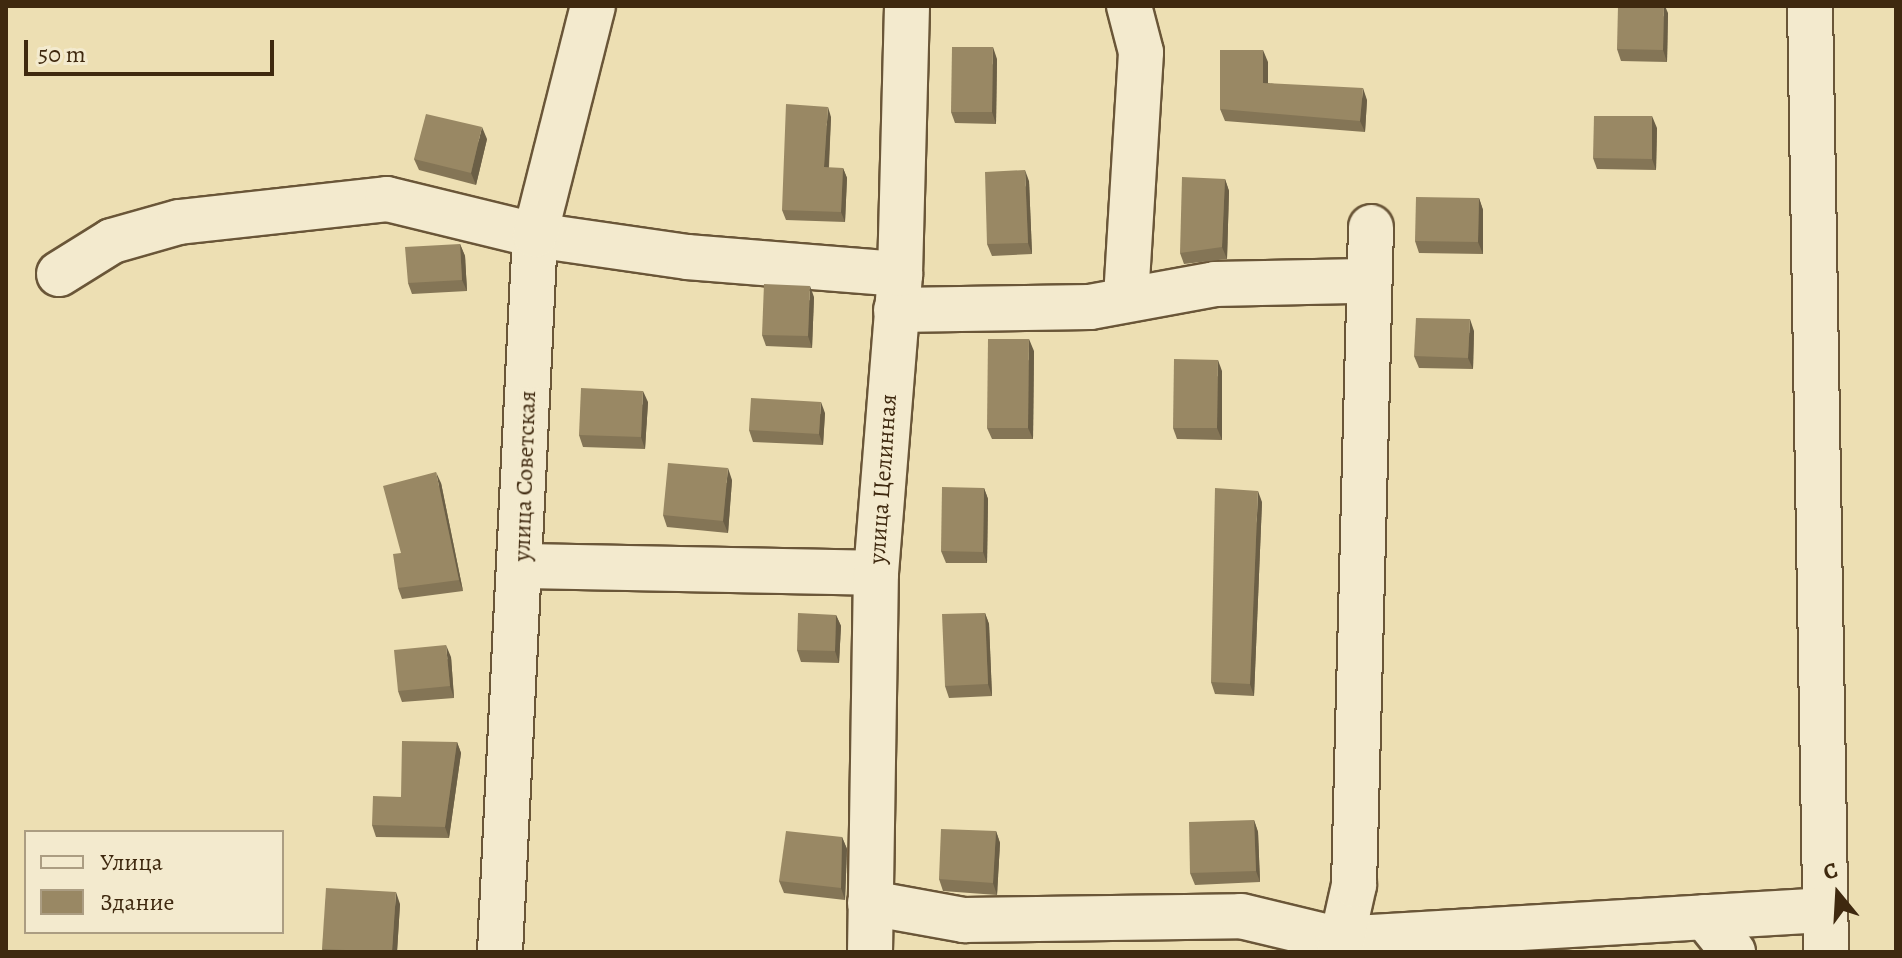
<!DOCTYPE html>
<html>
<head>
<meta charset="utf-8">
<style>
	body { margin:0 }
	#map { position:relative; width:1902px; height:958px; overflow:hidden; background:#eddfb3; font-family:Alegreya,serif }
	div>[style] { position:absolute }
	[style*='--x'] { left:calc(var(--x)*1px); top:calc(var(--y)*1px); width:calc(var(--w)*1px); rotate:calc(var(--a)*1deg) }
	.roads { filter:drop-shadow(2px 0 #6a5638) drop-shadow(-2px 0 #6a5638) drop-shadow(0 2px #6a5638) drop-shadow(0 -2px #6a5638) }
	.minor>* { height:44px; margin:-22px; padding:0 22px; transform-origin:22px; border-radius:22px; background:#f3eace }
	.wall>* { inset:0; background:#847556 }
	.shaded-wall>* { inset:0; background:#6b5f46 }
	.building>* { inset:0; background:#998864 }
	span { translate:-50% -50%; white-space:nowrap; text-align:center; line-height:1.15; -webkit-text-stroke:8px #f3eace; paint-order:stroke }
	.street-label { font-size:24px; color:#3f290f }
	.frame { position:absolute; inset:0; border:8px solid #3f290f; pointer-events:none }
	.legend { position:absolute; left:24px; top:830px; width:260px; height:104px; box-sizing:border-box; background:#f3eace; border:2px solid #ab9d82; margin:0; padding:10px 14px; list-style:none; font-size:24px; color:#3f290f }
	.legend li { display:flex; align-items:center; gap:16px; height:40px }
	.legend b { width:40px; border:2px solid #ab9d82 }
	.north { position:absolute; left:1798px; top:854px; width:80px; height:80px; -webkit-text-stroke:6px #f3eace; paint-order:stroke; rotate:342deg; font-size:22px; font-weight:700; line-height:32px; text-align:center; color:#3f290f }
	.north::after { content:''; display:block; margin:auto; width:28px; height:36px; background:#3f290f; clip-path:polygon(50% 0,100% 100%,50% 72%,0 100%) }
	.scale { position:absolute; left:24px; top:40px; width:250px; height:36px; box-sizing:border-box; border:4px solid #3f290f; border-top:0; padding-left:10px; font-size:24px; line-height:28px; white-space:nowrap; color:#3f290f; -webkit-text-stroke:6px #f3eace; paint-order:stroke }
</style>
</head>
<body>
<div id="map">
	<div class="roads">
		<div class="minor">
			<i style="--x:1810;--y:6;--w:946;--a:89.03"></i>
			<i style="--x:59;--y:274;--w:62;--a:-31.9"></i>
			<i style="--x:112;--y:241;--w:70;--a:-15.8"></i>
			<i style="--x:179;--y:222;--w:209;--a:-6.3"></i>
			<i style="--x:387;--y:199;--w:152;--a:13.7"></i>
			<i style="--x:535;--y:235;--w:154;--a:8.2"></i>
			<i style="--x:687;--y:257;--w:214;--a:4.6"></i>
			<i style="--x:1126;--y:298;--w:246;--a:-86.5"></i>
			<i style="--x:1141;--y:52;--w:48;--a:-104.6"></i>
			<i style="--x:896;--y:310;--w:194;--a:-0.9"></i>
			<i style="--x:1090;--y:307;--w:127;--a:-10.4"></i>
			<i style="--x:1215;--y:284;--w:149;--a:-1.2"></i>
			<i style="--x:521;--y:566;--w:355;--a:1.1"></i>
			<i style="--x:870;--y:903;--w:96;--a:10.3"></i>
			<i style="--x:964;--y:920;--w:277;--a:-0.8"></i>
			<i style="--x:1241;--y:916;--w:99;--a:13.5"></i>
			<i style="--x:1337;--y:939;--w:487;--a:-3.4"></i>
			<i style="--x:1705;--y:917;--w:45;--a:51.3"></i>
			<i style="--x:500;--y:952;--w:718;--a:-87.21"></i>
			<i style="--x:535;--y:235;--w:236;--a:-75.8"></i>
			<i style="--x:870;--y:952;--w:379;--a:-89.1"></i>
			<i style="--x:876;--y:573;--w:300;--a:-85.4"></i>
			<i style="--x:900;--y:274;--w:268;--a:-88.5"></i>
			<i style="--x:1339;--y:952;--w:69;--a:-77.4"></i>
			<i style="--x:1354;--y:885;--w:658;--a:-88.52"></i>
		</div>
	</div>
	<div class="wall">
		<i style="clip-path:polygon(1668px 13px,1667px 62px,1621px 61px,1617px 49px)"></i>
		<i style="clip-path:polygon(997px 59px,996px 124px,955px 123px,951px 112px)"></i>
		<i style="clip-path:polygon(1268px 62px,1268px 83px,1367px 100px,1365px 132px,1225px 121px,1220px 109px)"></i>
		<i style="clip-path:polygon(831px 117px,829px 168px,843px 168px,847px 178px,845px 222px,786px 220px,782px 210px)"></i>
		<i style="clip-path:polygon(1657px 128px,1656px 170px,1597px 169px,1593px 158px)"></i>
		<i style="clip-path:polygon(487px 139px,476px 185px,419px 170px,414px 159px)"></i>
		<i style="clip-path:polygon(1225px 179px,1229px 191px,1227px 259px,1184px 264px,1180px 253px)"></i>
		<i style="clip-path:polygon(1029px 181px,1032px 254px,992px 256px,987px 244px)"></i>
		<i style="clip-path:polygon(1479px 198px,1483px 210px,1483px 254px,1419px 253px,1415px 241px)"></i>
		<i style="clip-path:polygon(460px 244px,465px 256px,467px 291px,412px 294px,408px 283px)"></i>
		<i style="clip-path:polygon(814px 297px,812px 348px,766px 346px,762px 335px)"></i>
		<i style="clip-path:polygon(1474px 331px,1473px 369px,1419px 368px,1414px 356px)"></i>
		<i style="clip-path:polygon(1034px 351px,1033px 439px,992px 439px,987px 428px)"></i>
		<i style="clip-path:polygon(1222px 371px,1222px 440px,1177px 439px,1173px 428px)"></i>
		<i style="clip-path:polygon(648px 402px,645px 449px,583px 447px,579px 435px)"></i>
		<i style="clip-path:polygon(825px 413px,823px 445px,753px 442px,749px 430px)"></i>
		<i style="clip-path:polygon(732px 480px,728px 533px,667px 527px,663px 515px)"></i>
		<i style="clip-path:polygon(441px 483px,463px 591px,402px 599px,398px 588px,401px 553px)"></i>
		<i style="clip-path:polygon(984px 488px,988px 499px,987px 563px,946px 563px,941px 551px)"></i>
		<i style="clip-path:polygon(1262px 502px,1254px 696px,1215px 694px,1211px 682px)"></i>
		<i style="clip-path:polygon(985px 613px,989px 624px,992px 696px,949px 698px,945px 686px)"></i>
		<i style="clip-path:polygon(836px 615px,841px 626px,839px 663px,801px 662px,797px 650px)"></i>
		<i style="clip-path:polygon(451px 657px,454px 698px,402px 702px,398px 691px)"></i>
		<i style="clip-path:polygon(457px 742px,461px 753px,449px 838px,376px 837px,372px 825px)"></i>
		<i style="clip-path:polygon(1254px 820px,1258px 832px,1260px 882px,1195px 885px,1190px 873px)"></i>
		<i style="clip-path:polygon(996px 831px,1000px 843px,997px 895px,943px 891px,939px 879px)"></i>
		<i style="clip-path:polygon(842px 837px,847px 849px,845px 900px,784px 893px,779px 881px)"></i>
		<i style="clip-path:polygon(400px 904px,397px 952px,323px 952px,322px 949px)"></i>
	</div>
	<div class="shaded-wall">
		<i style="clip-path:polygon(1664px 6px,1665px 6px,1668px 13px,1667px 62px,1663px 50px)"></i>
		<i style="clip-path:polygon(993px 47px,997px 59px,996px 124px,992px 112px)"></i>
		<i style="clip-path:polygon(1263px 50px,1268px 62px,1268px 94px,1263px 83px)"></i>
		<i style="clip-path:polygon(1363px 88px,1367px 100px,1365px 132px,1360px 121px)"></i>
		<i style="clip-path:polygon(828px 107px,831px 117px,828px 178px,824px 167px)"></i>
		<i style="clip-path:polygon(1652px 116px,1657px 128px,1656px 170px,1652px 159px)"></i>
		<i style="clip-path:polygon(482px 127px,487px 139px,476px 185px,471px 173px)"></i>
		<i style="clip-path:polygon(843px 168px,847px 178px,845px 222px,841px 212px)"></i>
		<i style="clip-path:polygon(1025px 170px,1029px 181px,1032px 254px,1028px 243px)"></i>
		<i style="clip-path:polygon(1225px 179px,1229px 191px,1227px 259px,1222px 247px)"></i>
		<i style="clip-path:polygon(1479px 198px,1483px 210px,1483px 254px,1478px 242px)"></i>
		<i style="clip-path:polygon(460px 244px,465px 256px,467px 291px,462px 280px)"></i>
		<i style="clip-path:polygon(810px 286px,814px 297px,812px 348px,808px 336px)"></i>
		<i style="clip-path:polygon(1470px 319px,1474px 331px,1473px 369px,1468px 358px)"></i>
		<i style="clip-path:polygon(1029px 339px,1034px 351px,1033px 439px,1028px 428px)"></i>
		<i style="clip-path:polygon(1218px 360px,1222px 371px,1222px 440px,1217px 428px)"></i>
		<i style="clip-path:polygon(643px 391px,648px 402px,645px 449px,641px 437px)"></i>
		<i style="clip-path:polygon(821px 402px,825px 413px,823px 445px,819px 434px)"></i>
		<i style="clip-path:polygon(728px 468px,732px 480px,728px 533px,723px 521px)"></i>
		<i style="clip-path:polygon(436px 472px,441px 483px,463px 591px,459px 580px)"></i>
		<i style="clip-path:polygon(984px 488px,988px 499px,987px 563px,983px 552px)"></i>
		<i style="clip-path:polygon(1258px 491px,1262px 502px,1254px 696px,1250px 684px)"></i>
		<i style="clip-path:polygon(985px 613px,989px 624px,992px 696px,988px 684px)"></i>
		<i style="clip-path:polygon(836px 615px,841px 626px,839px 663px,835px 651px)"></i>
		<i style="clip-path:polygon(446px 645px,451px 657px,454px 698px,450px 686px)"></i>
		<i style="clip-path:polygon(457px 742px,461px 753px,449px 838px,445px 827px)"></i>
		<i style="clip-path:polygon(1254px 820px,1258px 832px,1260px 882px,1256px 871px)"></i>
		<i style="clip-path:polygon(996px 831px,1000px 843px,997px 895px,993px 883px)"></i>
		<i style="clip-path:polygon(842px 837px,847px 849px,845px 900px,841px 888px)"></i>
		<i style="clip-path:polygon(396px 892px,400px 904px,397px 952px,392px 952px)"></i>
	</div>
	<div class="building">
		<i style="clip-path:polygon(1618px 6px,1664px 6px,1663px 50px,1617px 49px)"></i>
		<i style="clip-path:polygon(952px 47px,993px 47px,992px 112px,951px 112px)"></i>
		<i style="clip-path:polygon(1220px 50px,1263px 50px,1263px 83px,1363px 88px,1360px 121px,1220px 109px)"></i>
		<i style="clip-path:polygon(786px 104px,828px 107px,824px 167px,843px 168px,841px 212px,782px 210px)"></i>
		<i style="clip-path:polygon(426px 114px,482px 127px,471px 173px,414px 159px)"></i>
		<i style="clip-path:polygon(1594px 116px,1652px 116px,1652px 159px,1593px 158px)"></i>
		<i style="clip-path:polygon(1025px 170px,1028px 243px,987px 244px,985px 172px)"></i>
		<i style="clip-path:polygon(1182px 177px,1225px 179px,1222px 247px,1180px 253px)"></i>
		<i style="clip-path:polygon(1416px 197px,1479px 198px,1478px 242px,1415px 241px)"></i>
		<i style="clip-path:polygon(460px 244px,462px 280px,408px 283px,405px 247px)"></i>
		<i style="clip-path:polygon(764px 284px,810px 286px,808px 336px,762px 335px)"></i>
		<i style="clip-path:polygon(1416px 318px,1470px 319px,1468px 358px,1414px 356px)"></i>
		<i style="clip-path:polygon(988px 339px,1029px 339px,1028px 428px,987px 428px)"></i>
		<i style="clip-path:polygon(1174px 359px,1218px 360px,1217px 428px,1173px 428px)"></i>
		<i style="clip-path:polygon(581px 388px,643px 391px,641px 437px,579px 435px)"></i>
		<i style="clip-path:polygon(751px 398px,821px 402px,819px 434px,749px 430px)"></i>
		<i style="clip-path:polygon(668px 463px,728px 468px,723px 521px,663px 515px)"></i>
		<i style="clip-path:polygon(436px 472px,459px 580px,398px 588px,393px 554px,401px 553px,383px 486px)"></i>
		<i style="clip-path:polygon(942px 487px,984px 488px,983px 552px,941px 551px)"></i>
		<i style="clip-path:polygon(1215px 488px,1258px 491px,1250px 684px,1211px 682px)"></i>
		<i style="clip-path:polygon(798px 613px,836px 615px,835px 651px,797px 650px)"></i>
		<i style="clip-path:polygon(985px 613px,988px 684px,945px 686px,942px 614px)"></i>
		<i style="clip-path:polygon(446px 645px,450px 686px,398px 691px,394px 650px)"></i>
		<i style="clip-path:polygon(402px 741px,457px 742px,445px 827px,372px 825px,373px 796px,401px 797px)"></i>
		<i style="clip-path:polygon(1254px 820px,1256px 871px,1190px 873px,1189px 822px)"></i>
		<i style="clip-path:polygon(941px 829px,996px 831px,993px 883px,939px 879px)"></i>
		<i style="clip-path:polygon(786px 831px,842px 837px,841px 888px,779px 881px)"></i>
		<i style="clip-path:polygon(326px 888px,396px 892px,392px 952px,322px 949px)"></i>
		<i style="clip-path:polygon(792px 950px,843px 950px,843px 952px,792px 952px)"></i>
	</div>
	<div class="street-label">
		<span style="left:525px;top:476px;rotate:-88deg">улица Советская</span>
		<span style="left:883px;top:479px;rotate:-86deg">улица Целинная</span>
	</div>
	<div class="frame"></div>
	<ul class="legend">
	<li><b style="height:10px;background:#f3eace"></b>Улица</li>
	<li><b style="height:22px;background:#998864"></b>Здание</li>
	</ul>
	<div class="north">С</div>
	<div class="scale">50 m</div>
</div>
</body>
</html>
